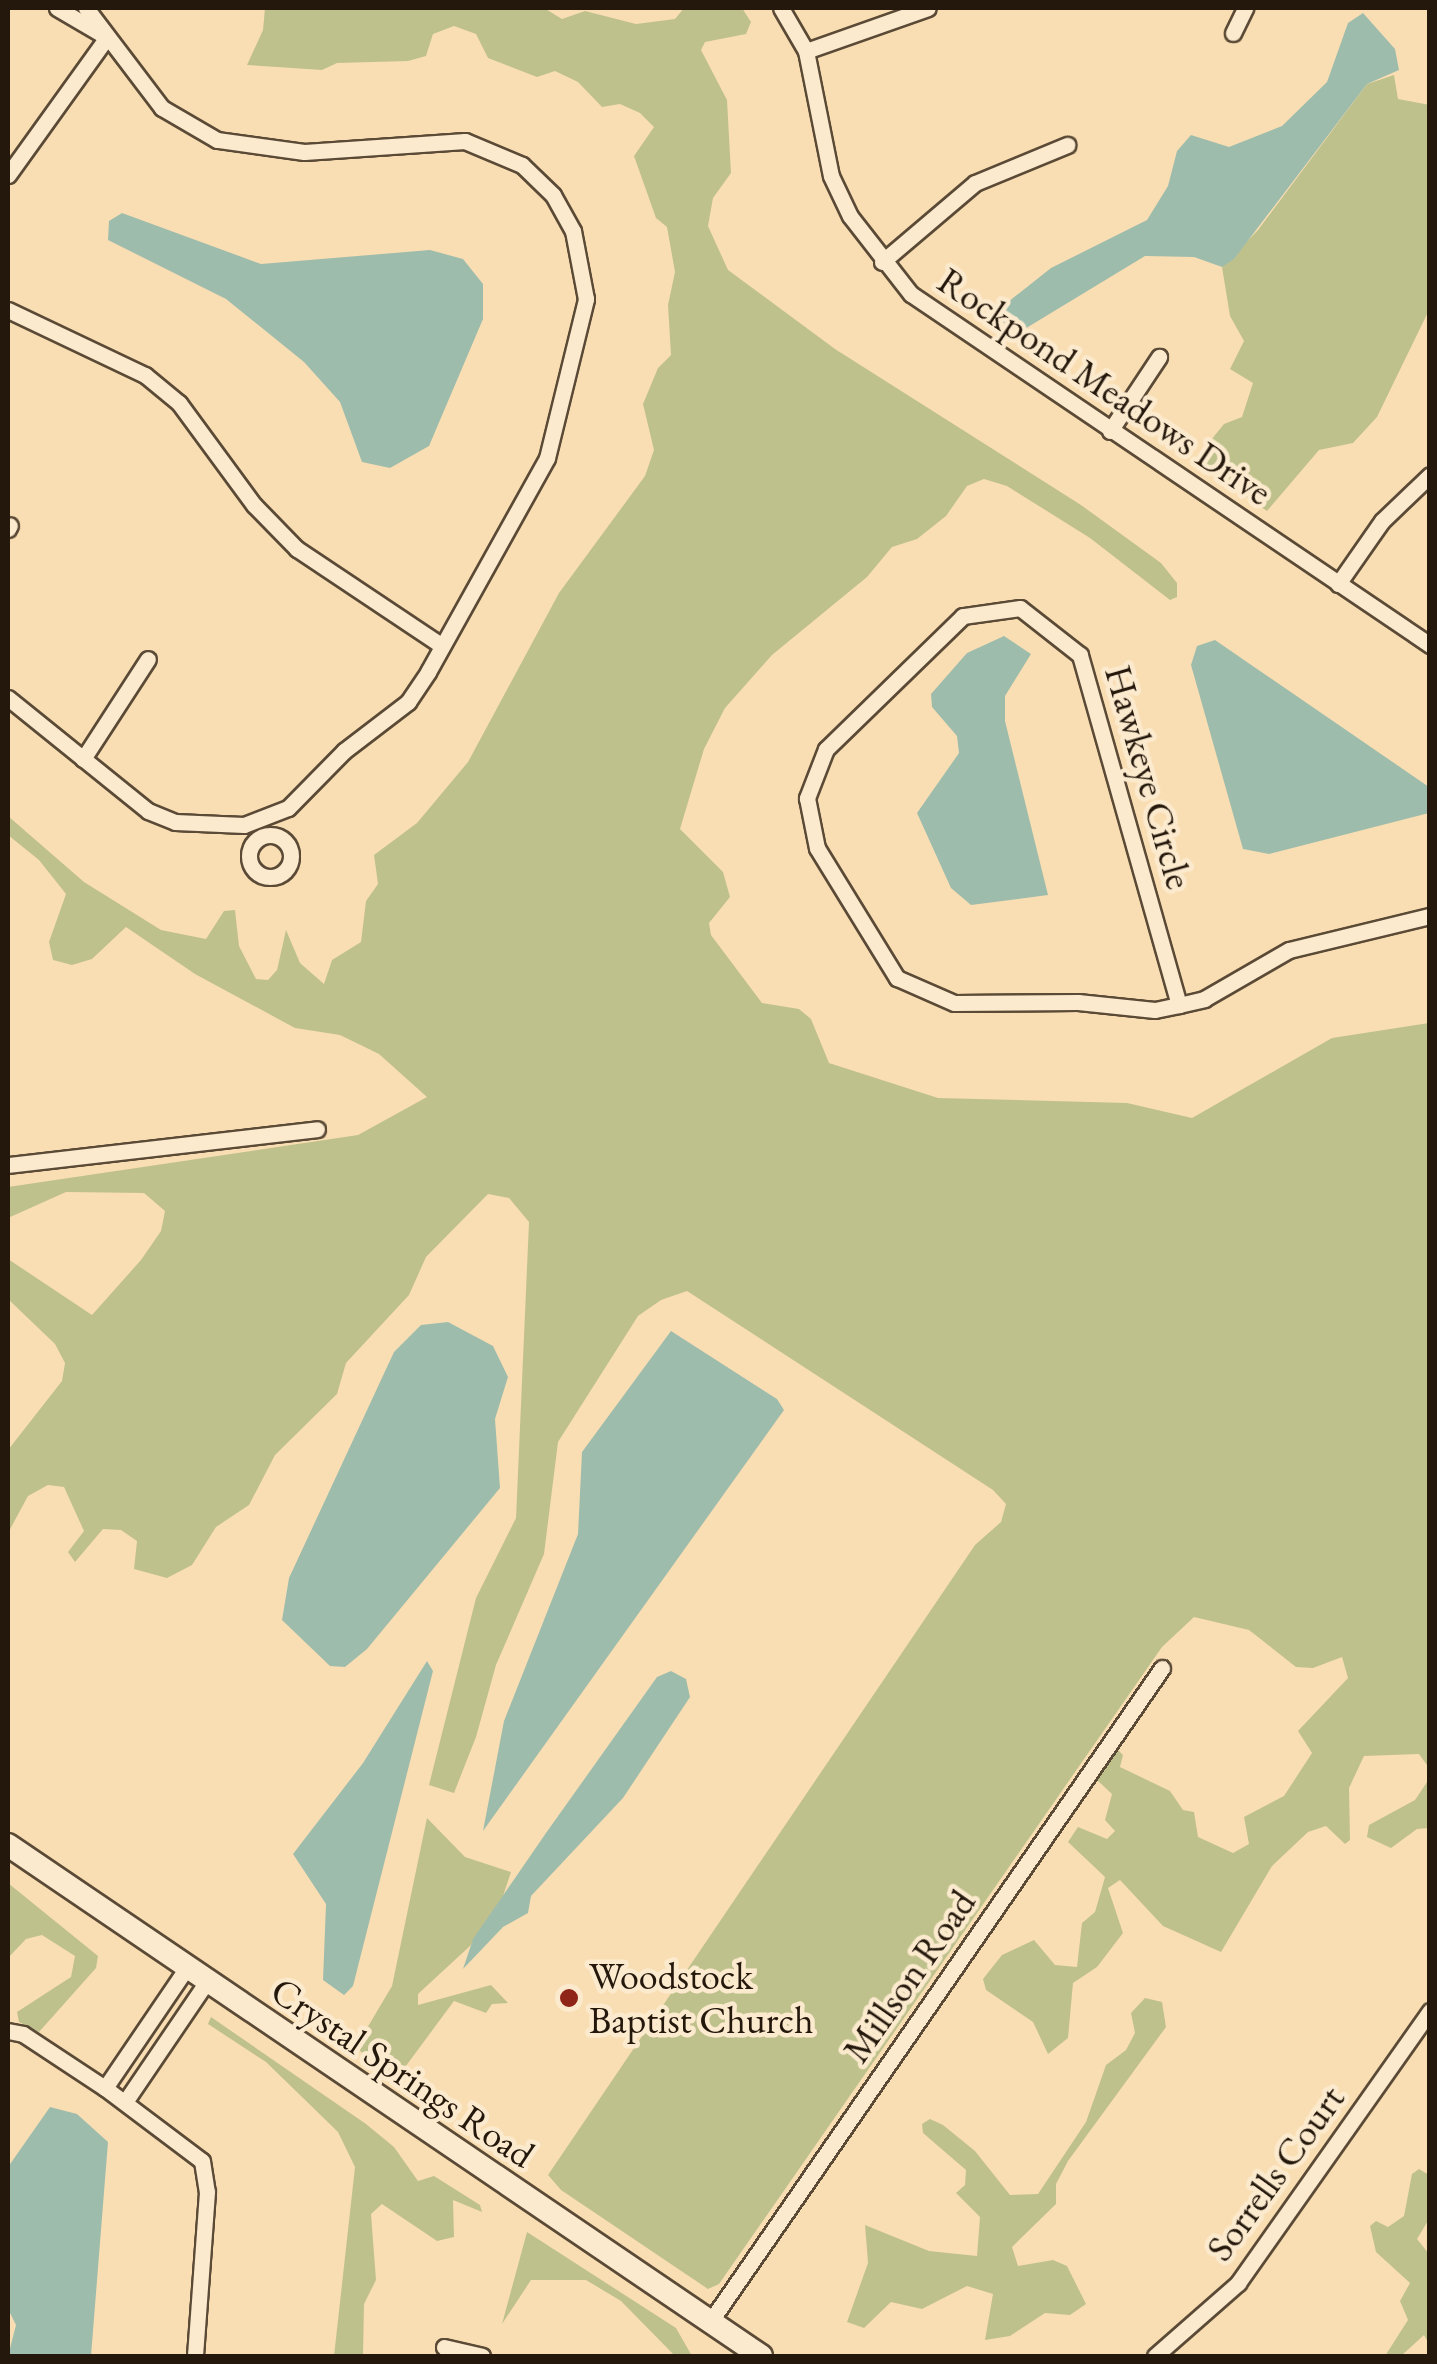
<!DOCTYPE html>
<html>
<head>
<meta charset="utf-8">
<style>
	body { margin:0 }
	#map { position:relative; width:1437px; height:2364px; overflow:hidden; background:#fadeb3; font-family:"EB Garamond",serif }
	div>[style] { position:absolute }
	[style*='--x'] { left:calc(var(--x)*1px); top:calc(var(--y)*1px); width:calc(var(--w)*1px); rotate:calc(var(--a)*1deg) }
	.green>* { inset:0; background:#bfc18c }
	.water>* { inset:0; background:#9ebcac }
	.roads { filter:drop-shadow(2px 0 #5a4a36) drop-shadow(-2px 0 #5a4a36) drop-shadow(0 2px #5a4a36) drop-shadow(0 -2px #5a4a36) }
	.street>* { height:15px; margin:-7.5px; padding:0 7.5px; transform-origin:7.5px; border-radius:7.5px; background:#fceace }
	.street>.ring { margin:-7.5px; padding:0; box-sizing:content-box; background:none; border:15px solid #fceace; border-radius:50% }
	.secondary>* { height:22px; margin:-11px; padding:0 11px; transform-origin:11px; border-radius:11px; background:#fceace }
	.dots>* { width:28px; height:28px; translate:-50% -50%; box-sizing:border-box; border:5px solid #fceace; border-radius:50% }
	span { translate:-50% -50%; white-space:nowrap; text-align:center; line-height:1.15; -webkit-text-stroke:9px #fceace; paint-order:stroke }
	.street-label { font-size:38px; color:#24180c }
	.poi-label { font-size:38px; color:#24180c }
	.left { translate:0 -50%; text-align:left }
	.frame { position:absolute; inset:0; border:10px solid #24180c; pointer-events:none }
</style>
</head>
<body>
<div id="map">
	<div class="green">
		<i style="clip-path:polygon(265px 8px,544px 8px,562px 19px,585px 11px,636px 24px,675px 19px,684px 8px,742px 8px,751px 22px,746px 34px,705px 42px,701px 50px,727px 100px,731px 173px,713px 198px,708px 226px,728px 270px,835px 349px,1081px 505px,1161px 563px,1177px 583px,1177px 597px,1170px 600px,1090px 538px,1007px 486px,984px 479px,967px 486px,946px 516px,917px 539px,892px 547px,867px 577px,772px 655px,725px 708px,704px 749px,680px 829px,723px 872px,730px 897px,709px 923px,711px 935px,762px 1003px,799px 1009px,811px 1019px,829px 1063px,938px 1098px,1127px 1103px,1192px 1118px,1332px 1038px,1429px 1023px,1429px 1768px,1419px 1754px,1364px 1756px,1349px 1788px,1350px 1840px,1345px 1844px,1326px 1826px,1308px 1832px,1272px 1866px,1221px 1952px,1163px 1926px,1120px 1880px,1108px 1888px,1123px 1933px,1097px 1967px,1073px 1983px,1068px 2038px,1048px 2054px,1033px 2022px,986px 1990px,983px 1979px,1002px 1955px,1034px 1940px,1055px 1965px,1077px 1967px,1082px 1923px,1095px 1912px,1105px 1877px,1068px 1842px,1078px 1827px,1107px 1839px,1115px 1831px,1105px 1820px,1112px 1794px,1097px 1780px,1115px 1747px,1123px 1755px,1120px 1767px,1170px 1791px,1183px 1810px,1194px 1812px,1198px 1837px,1233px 1853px,1249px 1844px,1244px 1817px,1284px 1796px,1312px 1753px,1298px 1731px,1348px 1678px,1342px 1657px,1313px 1668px,1296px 1667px,1249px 1630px,1194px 1617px,1162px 1647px,719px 2284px,708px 2289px,561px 2190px,548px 2175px,975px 1545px,1001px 1522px,1006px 1504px,993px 1490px,687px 1291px,661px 1300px,638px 1316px,558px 1442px,544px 1554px,496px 1665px,476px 1737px,454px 1793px,429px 1785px,476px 1598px,516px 1518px,529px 1222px,509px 1198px,488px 1194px,426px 1257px,409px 1295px,346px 1363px,337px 1394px,275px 1455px,249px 1505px,216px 1527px,192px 1565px,167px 1578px,134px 1569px,137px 1541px,121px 1530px,103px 1529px,75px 1562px,68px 1552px,84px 1531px,64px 1487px,48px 1485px,28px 1496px,8px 1533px,8px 1450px,62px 1381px,65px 1363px,55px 1344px,8px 1299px,8px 1259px,92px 1315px,141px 1260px,161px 1231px,165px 1211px,144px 1193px,66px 1192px,8px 1218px,8px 1187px,358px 1135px,427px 1097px,379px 1054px,340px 1035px,295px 1028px,195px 974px,126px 927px,92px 959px,72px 965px,53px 960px,49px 942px,66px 894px,39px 860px,8px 835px,8px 816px,84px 882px,161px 930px,206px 939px,224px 911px,235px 910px,239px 946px,256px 979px,268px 980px,277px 970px,286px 930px,300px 963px,324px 984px,332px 960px,361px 942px,366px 901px,378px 884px,374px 855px,417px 823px,468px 762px,559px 593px,645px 476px,654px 450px,643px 404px,658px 368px,671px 355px,668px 305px,675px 272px,667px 227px,656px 218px,634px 156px,654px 127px,640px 113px,620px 104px,602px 107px,578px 82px,555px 71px,537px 77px,488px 58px,476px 34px,454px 26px,433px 34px,426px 56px,408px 61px,337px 63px,322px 70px,247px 65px,263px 30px)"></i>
		<i style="clip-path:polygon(1394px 75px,1398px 99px,1430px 105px,1429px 310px,1377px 417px,1353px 443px,1319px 450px,1267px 511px,1194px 461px,1224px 424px,1242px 417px,1253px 383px,1230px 369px,1244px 341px,1230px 316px,1222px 267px,1258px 230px,1367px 84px)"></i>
		<i style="clip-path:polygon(1429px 1779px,1429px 1828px,1417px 1829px,1391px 1848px,1367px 1837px,1369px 1825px,1415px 1800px)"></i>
		<i style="clip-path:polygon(427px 1818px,465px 1857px,511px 1872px,503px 1896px,470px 1946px,418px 1994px,418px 2005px,491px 1985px,508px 2003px,492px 2004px,486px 2013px,454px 2001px,397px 2078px,360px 2051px,360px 2040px,392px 1986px)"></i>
		<i style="clip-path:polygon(8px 1883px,98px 1956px,96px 1968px,39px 2032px,19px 2022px,17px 2012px,71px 1977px,75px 1956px,42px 1935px,26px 1939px,8px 1958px)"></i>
		<i style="clip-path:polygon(1145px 1998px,1162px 2002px,1166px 2027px,1068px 2161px,1056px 2184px,1056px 2204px,1012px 2247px,1018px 2266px,1053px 2260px,1067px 2266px,1086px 2304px,1070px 2315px,1045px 2313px,1010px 2336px,985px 2340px,993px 2294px,967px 2286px,922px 2309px,891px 2302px,864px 2328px,847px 2322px,868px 2263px,865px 2225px,929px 2251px,977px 2256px,980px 2217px,956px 2193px,965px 2185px,966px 2170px,923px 2133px,922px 2124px,930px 2119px,943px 2125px,975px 2151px,1010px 2195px,1038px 2194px,1086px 2122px,1106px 2065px,1126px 2050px,1135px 2033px,1131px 2013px)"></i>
		<i style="clip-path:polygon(211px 2017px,366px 2124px,394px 2147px,418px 2181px,434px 2176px,480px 2205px,482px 2212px,453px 2200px,454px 2237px,437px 2241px,382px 2204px,371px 2214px,376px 2280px,364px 2304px,363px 2356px,334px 2356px,355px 2167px,338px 2132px,266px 2062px,208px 2024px)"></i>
		<i style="clip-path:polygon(1419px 2169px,1429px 2175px,1429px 2219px,1417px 2239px,1429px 2254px,1429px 2344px,1424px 2335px,1401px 2356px,1385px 2356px,1408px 2320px,1400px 2301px,1410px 2283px,1376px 2252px,1370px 2226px,1376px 2221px,1388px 2227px,1404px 2216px,1412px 2174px)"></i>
		<i style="clip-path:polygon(527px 2232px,676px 2328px,692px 2356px,675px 2356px,621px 2301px,586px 2280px,531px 2280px,502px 2324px)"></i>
	</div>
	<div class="water">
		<i style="clip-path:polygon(1363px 13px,1395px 49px,1399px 70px,1367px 84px,1234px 259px,1222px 267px,1194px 257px,1145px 256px,1023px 330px,989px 317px,1051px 268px,1147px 220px,1168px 186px,1177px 151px,1191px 135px,1229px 147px,1282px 126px,1327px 82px,1348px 23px)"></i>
		<i style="clip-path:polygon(122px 213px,261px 264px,430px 250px,463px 259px,483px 284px,483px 319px,429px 446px,390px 468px,362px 462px,340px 402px,304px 362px,226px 299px,108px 240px,109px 221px)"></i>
		<i style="clip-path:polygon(1004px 636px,1031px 654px,1005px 696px,1005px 721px,1048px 895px,971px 905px,951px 888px,917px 813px,959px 753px,957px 736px,932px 707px,931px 694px,967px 653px)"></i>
		<i style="clip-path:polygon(1215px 640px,1429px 787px,1429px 813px,1269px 854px,1243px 849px,1191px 665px,1197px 646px)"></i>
		<i style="clip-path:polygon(448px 1322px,493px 1346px,508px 1377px,495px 1419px,500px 1488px,367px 1649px,345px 1667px,330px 1666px,282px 1620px,289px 1578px,394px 1352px,421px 1325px)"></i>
		<i style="clip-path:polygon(671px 1331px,777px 1399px,784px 1410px,483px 1831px,504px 1721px,578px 1534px,582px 1452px)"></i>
		<i style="clip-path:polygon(427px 1661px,433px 1671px,353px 1986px,344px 1995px,323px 1980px,326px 1904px,293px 1854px,363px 1763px)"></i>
		<i style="clip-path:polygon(671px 1671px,686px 1679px,690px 1697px,623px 1798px,531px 1896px,528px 1913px,503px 1927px,463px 1969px,473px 1939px,546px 1833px,657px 1677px)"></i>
		<i style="clip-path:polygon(50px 2107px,77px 2114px,108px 2142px,91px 2356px,8px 2356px,16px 2325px,8px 2309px,8px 2167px)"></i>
	</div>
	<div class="roads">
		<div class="street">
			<i style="--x:57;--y:8;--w:53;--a:30.4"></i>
			<i style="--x:781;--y:8;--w:50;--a:59.8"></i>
			<i style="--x:806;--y:51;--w:127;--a:78.7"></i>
			<i style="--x:831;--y:176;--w:44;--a:64.6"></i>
			<i style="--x:850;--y:216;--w:99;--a:52"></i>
			<i style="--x:911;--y:294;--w:627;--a:34.07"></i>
			<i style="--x:1233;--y:33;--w:28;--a:-64"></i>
			<i style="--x:806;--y:51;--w:129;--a:-19.4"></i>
			<i style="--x:8;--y:175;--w:170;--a:-54.3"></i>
			<i style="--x:882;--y:262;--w:122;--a:-40.3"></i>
			<i style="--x:975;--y:183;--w:100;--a:-22.4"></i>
			<i style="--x:8;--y:310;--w:152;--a:25.4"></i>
			<i style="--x:145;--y:375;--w:44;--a:39.5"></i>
			<i style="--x:179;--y:403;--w:127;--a:53.7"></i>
			<i style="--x:254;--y:505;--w:62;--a:45.7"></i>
			<i style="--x:297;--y:549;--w:173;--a:33.7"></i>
			<i style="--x:1110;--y:431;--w:89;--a:-56.5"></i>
			<i style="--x:8;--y:529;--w:4;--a:-63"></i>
			<i style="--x:1338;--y:584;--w:77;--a:-55.1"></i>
			<i style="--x:1382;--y:521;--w:66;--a:-43.8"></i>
			<i style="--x:8;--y:698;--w:180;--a:38.9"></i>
			<i style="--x:148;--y:811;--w:29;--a:22"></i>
			<i style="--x:175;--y:822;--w:69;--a:2.5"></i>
			<i style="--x:244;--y:825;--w:47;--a:-21.1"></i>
			<i style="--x:288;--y:808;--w:80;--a:-45.5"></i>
			<i style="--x:344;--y:751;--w:81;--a:-37.4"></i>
			<i style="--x:408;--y:702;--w:36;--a:-56"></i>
			<i style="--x:428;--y:672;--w:245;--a:-60.9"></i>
			<i style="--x:547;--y:458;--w:164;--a:-76.2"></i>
			<i style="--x:586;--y:299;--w:69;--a:-100.8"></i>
			<i style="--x:573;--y:231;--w:41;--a:-119.1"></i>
			<i style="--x:553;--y:195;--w:43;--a:-135.9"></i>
			<i style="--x:522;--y:165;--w:62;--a:-157.2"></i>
			<i style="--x:465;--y:141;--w:161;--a:176.1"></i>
			<i style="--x:304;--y:152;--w:88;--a:-172.1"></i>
			<i style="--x:217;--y:140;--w:64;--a:-149.8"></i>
			<i style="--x:162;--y:108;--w:126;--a:-127.2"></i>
			<i style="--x:83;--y:759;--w:119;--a:-57"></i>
			<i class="ring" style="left:249px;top:835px;width:27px;height:27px"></i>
			<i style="--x:1179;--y:1005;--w:364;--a:-105.8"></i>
			<i style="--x:1080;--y:655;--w:76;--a:-141.9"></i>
			<i style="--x:1020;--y:608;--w:58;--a:172"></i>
			<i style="--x:963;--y:616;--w:191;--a:135.8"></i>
			<i style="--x:826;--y:749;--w:53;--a:111.2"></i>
			<i style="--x:807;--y:798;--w:51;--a:78.7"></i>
			<i style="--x:817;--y:848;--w:153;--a:58.4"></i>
			<i style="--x:897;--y:978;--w:62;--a:23.7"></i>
			<i style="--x:954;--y:1003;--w:124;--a:-0.5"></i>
			<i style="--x:1078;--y:1002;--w:77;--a:5.9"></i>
			<i style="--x:1155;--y:1010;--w:25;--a:-12"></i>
			<i style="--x:1179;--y:1005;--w:26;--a:-13"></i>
			<i style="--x:1204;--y:999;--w:98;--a:-30"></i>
			<i style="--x:1289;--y:950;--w:145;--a:-13.6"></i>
			<i style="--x:8;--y:1165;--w:311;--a:-6.6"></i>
			<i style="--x:8;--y:2031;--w:15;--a:11"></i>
			<i style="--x:23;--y:2034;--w:98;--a:33.4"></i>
			<i style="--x:105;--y:2088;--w:121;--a:37"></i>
			<i style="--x:202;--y:2161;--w:31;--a:81"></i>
			<i style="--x:207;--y:2192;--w:164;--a:94.2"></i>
			<i style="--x:105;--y:2088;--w:144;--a:-55.8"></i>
			<i style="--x:125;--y:2102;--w:144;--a:-55.8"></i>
			<i style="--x:710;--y:2322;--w:795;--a:-55.35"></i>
			<i style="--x:444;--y:2347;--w:39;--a:13"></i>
			<i style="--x:1155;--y:2356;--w:111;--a:-41.3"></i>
			<i style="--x:1238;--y:2283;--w:333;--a:-54.8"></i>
		</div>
		<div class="secondary">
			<i style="--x:8;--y:1845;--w:910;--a:34.16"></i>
		</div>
	</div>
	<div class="dots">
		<i style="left:569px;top:1998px;background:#8f2418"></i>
	</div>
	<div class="street-label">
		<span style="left:1105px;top:386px;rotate:34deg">Rockpond Meadows Drive</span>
		<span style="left:1149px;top:777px;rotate:74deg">Hawkeye Circle</span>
		<span style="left:909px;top:1976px;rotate:-55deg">Millson Road</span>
		<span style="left:403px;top:2072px;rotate:34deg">Crystal Springs Road</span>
		<span style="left:1275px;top:2173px;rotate:-54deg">Sorrells Court</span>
	</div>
	<div class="poi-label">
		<span class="left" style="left:589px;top:1998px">Woodstock<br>Baptist Church</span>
	</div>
	<div class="frame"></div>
</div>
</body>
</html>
